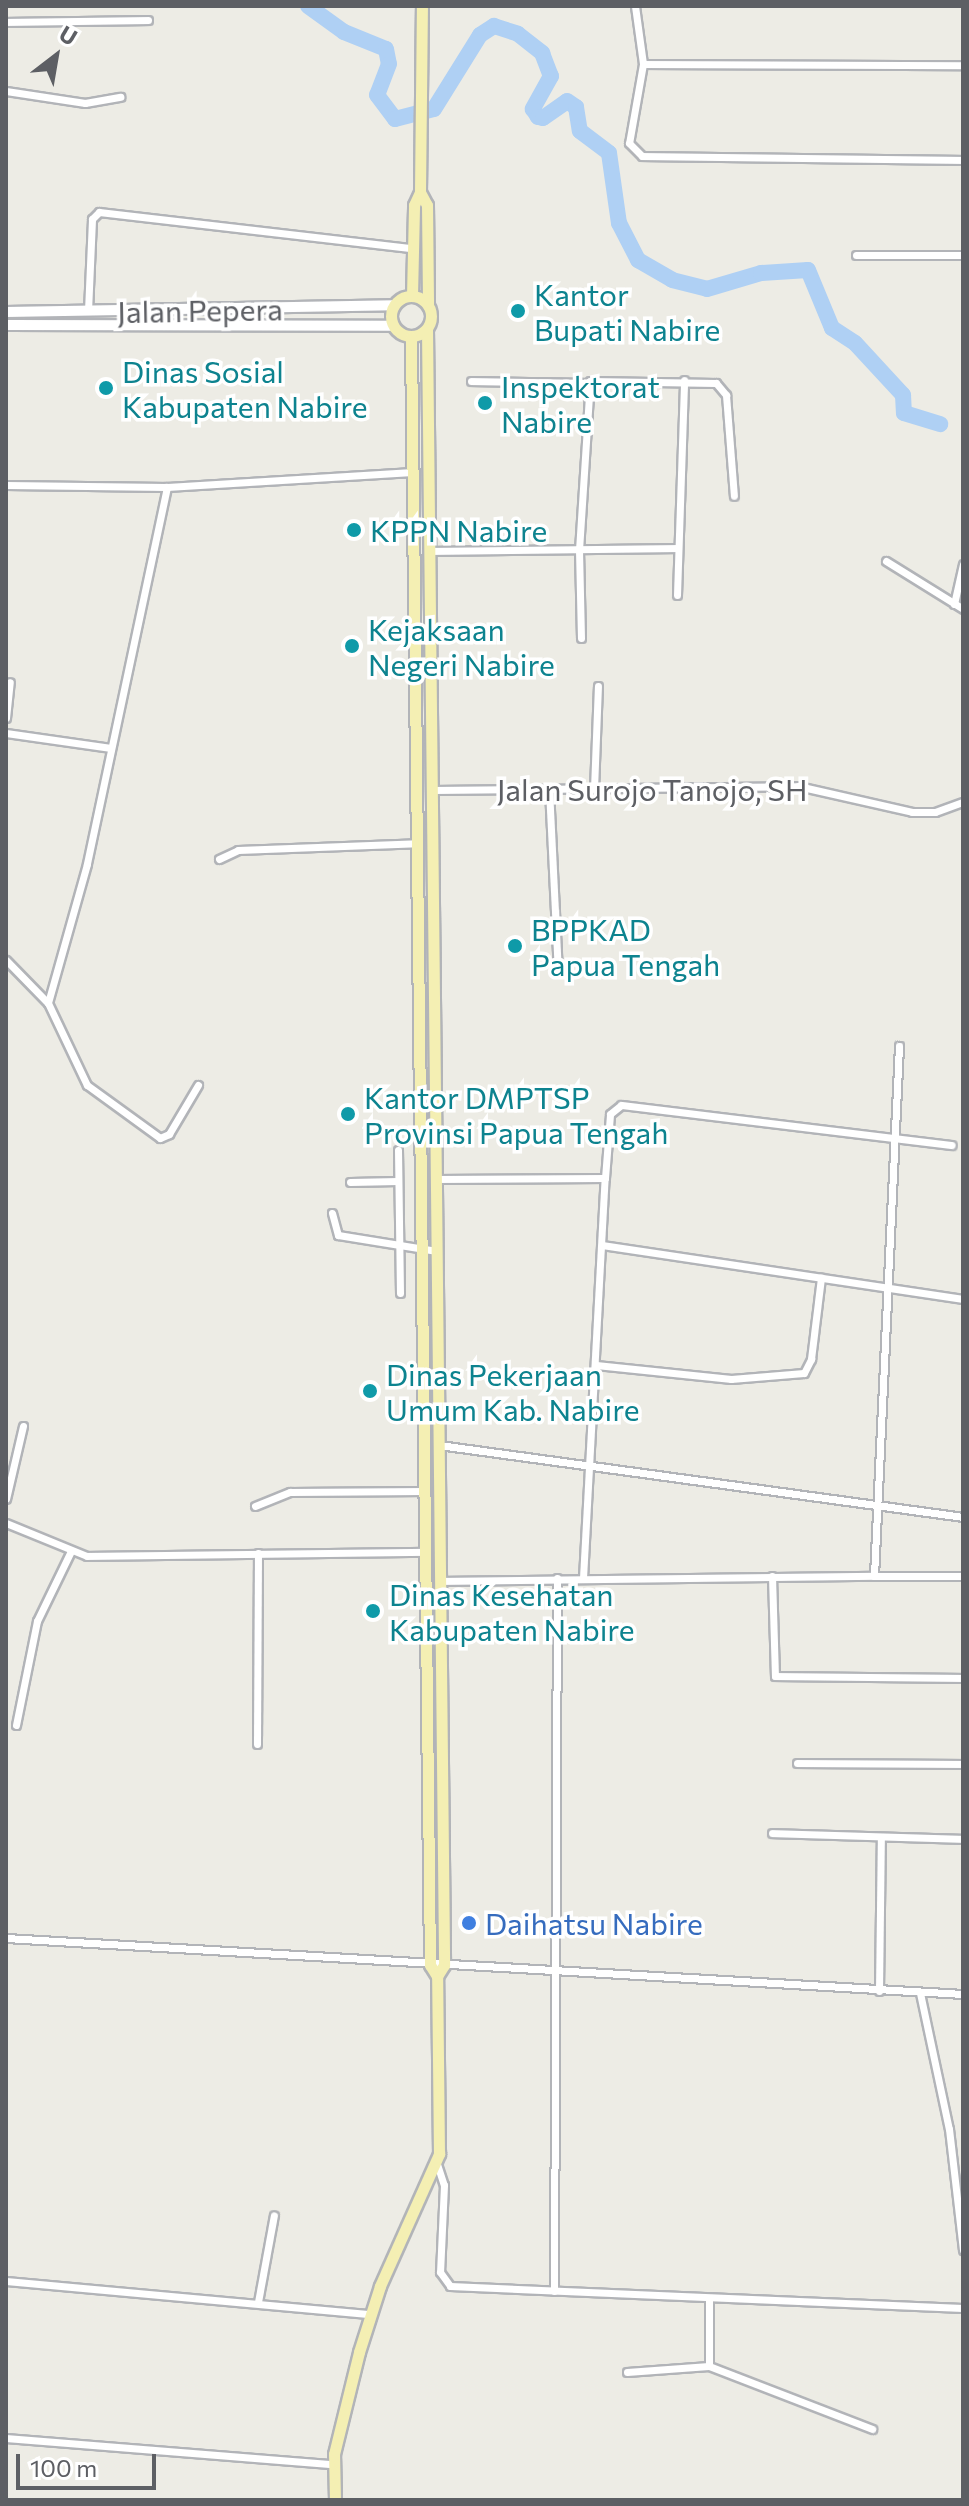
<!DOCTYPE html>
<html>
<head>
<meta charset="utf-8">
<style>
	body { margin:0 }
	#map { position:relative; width:969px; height:2506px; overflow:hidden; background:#edece5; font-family:Commissioner,sans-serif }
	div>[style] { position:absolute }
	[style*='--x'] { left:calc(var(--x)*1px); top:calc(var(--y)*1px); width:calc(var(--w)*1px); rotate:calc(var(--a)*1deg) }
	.river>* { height:16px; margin:-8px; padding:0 8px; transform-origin:8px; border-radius:8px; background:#afd0f4 }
	.roads { filter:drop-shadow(2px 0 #b2b4b8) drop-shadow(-2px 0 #b2b4b8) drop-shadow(0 2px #b2b4b8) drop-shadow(0 -2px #b2b4b8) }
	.street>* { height:7px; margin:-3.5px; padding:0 3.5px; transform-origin:3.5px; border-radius:3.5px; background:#fff }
	.secondary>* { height:10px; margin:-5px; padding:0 5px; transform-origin:5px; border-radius:5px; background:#fff }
	.primary>* { height:11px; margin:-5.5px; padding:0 5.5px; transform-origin:5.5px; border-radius:5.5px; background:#f4efb3 }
	.primary>.ring { margin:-5.5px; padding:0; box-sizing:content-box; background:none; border:11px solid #f4efb3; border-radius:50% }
	.dots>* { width:22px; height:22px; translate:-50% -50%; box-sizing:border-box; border:4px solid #fff; border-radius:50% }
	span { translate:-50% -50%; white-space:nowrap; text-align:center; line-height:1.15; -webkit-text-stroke:7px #fff; paint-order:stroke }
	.culture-label { font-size:30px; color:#0d838f }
	.left { translate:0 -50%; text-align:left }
	.street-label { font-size:30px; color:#5d5f64 }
	.shop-label { font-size:30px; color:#366cbe }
	.frame { position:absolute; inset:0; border:8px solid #5d5f64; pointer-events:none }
	.north { position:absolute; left:16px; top:16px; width:80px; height:80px; -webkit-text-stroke:6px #fff; paint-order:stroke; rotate:31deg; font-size:22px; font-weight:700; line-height:32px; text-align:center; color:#5d5f64 }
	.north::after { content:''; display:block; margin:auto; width:28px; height:36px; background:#5d5f64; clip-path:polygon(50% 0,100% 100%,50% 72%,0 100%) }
	.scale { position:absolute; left:16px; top:2454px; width:140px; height:36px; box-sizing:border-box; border:4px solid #5d5f64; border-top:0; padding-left:10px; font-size:24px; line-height:28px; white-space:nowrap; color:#5d5f64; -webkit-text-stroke:6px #fff; paint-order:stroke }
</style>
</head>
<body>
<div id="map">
	<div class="river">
		<i style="--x:308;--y:6;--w:44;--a:35.8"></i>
		<i style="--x:344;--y:32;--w:45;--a:22"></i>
		<i style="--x:386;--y:49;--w:15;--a:79"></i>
		<i style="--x:389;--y:64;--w:33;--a:111"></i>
		<i style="--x:377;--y:95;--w:30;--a:53"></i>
		<i style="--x:395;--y:119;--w:40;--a:-14.4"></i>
		<i style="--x:434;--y:109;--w:87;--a:-58.1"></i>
		<i style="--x:480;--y:35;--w:17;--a:-33"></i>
		<i style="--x:494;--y:26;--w:25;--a:18"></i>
		<i style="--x:518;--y:34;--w:31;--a:38"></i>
		<i style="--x:542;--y:53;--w:25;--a:69"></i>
		<i style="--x:551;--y:76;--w:38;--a:119"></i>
		<i style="--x:533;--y:109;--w:9;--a:58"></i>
		<i style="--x:538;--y:117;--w:5;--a:11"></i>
		<i style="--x:543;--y:118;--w:29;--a:-35"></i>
		<i style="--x:567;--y:101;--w:11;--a:34"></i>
		<i style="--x:576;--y:107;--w:24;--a:81"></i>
		<i style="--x:580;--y:131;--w:36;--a:37"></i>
		<i style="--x:609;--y:153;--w:71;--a:81.9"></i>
		<i style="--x:619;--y:223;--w:42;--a:62.8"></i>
		<i style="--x:638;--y:260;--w:39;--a:30"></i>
		<i style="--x:672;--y:280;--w:36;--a:14"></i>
		<i style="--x:707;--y:289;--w:56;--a:-16.5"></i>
		<i style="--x:761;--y:273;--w:47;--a:-3.7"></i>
		<i style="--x:808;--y:270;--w:63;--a:67.5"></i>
		<i style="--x:832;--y:328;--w:27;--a:33"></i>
		<i style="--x:855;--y:343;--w:71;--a:47.3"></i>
		<i style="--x:903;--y:395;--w:18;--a:87"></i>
		<i style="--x:904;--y:413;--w:38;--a:17"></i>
	</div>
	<div class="roads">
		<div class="street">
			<i style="--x:635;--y:6;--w:59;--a:82.1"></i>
			<i style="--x:643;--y:64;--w:80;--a:100"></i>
			<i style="--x:629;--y:143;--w:18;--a:45"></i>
			<i style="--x:642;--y:156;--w:321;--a:0.7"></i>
			<i style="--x:6;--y:22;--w:142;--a:-0.8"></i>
			<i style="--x:643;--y:64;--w:320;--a:0.2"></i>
			<i style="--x:6;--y:91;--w:80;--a:8.6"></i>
			<i style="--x:85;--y:103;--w:36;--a:-10"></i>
			<i style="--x:856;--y:255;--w:107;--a:0"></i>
			<i style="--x:88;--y:311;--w:92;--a:-87.5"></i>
			<i style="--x:92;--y:219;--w:10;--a:-45"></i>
			<i style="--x:99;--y:212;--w:315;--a:6.6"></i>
			<i style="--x:471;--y:381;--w:116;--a:1"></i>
			<i style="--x:6;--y:485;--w:161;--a:0.7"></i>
			<i style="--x:167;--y:487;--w:246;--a:-3.5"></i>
			<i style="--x:167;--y:487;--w:385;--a:102"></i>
			<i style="--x:87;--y:864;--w:144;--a:105.7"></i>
			<i style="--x:48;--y:1003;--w:91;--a:64.6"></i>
			<i style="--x:87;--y:1085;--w:90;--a:36"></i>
			<i style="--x:160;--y:1138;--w:10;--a:-24"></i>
			<i style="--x:169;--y:1134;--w:57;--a:-59.4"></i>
			<i style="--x:430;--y:551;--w:248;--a:-0.7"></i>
			<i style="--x:886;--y:561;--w:91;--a:31.9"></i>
			<i style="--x:677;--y:595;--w:215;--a:-88.1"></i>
			<i style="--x:954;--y:604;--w:41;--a:-77.3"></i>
			<i style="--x:581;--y:638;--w:88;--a:-91.3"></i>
			<i style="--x:579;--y:550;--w:169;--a:-86.3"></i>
			<i style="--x:590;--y:381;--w:126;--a:0.9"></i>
			<i style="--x:716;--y:383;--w:16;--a:50"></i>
			<i style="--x:726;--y:395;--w:101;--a:85.5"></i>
			<i style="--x:6;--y:718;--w:36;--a:-84"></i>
			<i style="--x:6;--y:733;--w:106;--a:8.1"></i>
			<i style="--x:549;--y:789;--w:181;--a:87.2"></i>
			<i style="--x:594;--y:789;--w:103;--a:-87.8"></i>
			<i style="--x:433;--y:790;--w:365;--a:-0.6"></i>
			<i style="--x:798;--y:786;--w:117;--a:12.8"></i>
			<i style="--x:912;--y:812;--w:23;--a:0"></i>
			<i style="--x:935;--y:812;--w:30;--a:-20"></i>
			<i style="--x:219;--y:859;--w:21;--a:-25"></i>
			<i style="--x:238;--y:850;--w:179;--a:-2.2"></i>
			<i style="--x:6;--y:960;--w:60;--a:45.7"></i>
			<i style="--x:398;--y:1150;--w:143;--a:89.2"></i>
			<i style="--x:436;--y:1179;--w:169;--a:-0.3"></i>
			<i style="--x:605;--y:1178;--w:64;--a:-85.5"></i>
			<i style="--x:610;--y:1114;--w:14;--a:-39"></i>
			<i style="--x:621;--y:1105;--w:333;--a:6.9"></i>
			<i style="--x:350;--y:1182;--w:48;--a:-1.2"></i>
			<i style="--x:332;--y:1213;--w:23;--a:75"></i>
			<i style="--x:338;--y:1235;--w:100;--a:9.2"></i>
			<i style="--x:602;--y:1245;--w:365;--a:8.5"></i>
			<i style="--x:596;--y:1365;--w:136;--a:5.9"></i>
			<i style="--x:731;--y:1379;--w:73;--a:-4.7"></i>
			<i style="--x:804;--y:1373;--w:16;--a:-63"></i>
			<i style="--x:811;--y:1359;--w:82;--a:-83"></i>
			<i style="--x:439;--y:1445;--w:529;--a:7.82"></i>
			<i style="--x:6;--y:1499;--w:75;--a:-76.9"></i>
			<i style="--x:255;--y:1506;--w:38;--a:-22"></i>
			<i style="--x:290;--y:1492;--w:136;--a:-0.4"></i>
			<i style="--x:6;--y:1523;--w:87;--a:22.2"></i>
			<i style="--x:87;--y:1556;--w:340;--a:-0.7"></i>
			<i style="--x:772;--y:1576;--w:100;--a:88.3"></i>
			<i style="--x:775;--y:1676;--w:188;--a:0.6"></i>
			<i style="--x:874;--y:1576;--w:89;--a:0"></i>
			<i style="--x:583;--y:1578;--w:401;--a:-86.9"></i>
			<i style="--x:440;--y:1581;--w:434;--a:-0.7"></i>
			<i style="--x:874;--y:1576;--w:531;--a:-87.3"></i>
			<i style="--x:16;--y:1725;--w:106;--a:-78.6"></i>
			<i style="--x:37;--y:1621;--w:76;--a:-64.1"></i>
			<i style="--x:257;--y:1744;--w:191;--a:-89.7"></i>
			<i style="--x:797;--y:1763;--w:166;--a:0.3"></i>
			<i style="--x:772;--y:1833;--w:191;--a:1.8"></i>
			<i style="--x:6;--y:1938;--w:959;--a:3.35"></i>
			<i style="--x:879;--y:1991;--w:153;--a:-89.3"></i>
			<i style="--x:920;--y:1993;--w:139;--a:78"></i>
			<i style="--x:949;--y:2129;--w:122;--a:83.4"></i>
			<i style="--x:437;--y:2164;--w:22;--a:72"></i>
			<i style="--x:444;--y:2185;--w:87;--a:92.6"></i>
			<i style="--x:440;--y:2272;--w:17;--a:54"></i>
			<i style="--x:450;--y:2286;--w:513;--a:2.46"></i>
			<i style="--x:6;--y:2281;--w:366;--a:5.2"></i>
			<i style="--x:554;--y:2291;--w:713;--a:-89.76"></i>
			<i style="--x:709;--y:2298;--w:68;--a:90"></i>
			<i style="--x:258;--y:2302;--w:88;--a:-79.6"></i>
			<i style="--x:627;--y:2372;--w:82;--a:-4.2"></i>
			<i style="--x:709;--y:2366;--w:175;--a:21.1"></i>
			<i style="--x:6;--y:2438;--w:327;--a:4.6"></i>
		</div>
		<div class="secondary">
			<i style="--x:6;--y:312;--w:388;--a:-1"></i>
			<i style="--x:6;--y:325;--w:387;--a:0.1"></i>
		</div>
		<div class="primary">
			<i style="--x:420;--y:192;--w:15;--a:62"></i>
			<i style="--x:427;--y:205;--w:100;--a:89.4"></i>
			<i class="ring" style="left:391px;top:296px;width:29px;height:29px"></i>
			<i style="--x:412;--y:296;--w:91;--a:-88.7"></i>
			<i style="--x:414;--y:205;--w:14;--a:-65"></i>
			<i style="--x:420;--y:192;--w:186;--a:-89.4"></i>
			<i style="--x:427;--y:329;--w:1636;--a:89.4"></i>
			<i style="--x:444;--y:1965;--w:13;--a:122"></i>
			<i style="--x:335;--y:2500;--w:46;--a:-91.2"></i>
			<i style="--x:334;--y:2454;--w:105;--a:-76.2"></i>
			<i style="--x:359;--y:2352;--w:69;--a:-72.3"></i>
			<i style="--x:380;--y:2286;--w:145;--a:-65.9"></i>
			<i style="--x:439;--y:2154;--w:178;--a:-90.6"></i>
			<i style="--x:437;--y:1976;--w:13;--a:-122"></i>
			<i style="--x:430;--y:1965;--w:1628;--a:-90.67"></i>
		</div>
	</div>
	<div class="dots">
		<i style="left:518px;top:311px;background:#0f9aa8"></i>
		<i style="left:106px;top:388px;background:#0f9aa8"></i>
		<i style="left:485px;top:403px;background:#0f9aa8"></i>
		<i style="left:354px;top:530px;background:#0f9aa8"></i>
		<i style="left:352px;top:646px;background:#0f9aa8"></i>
		<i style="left:515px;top:946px;background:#0f9aa8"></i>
		<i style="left:348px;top:1114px;background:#0f9aa8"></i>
		<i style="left:370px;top:1391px;background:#0f9aa8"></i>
		<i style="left:373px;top:1611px;background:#0f9aa8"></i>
		<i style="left:469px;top:1923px;background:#3f7fe0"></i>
	</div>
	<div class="culture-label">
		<span class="left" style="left:534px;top:311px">Kantor<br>Bupati Nabire</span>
		<span class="left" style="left:122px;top:388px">Dinas Sosial<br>Kabupaten Nabire</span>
		<span class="left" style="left:501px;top:403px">Inspektorat<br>Nabire</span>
		<span class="left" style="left:370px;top:530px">KPPN Nabire</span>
		<span class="left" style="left:368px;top:646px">Kejaksaan<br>Negeri Nabire</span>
		<span class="left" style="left:531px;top:946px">BPPKAD<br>Papua Tengah</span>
		<span class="left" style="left:364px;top:1114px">Kantor DMPTSP<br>Provinsi Papua Tengah</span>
		<span class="left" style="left:386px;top:1391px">Dinas Pekerjaan<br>Umum Kab. Nabire</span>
		<span class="left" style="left:389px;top:1611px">Dinas Kesehatan<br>Kabupaten Nabire</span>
	</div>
	<div class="street-label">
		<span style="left:200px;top:310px;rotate:-1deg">Jalan Pepera</span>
		<span style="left:652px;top:789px">Jalan Surojo Tanojo, SH</span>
	</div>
	<div class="shop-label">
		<span class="left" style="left:485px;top:1923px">Daihatsu Nabire</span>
	</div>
	<div class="frame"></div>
	<div class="north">U</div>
	<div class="scale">100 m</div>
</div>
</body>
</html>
